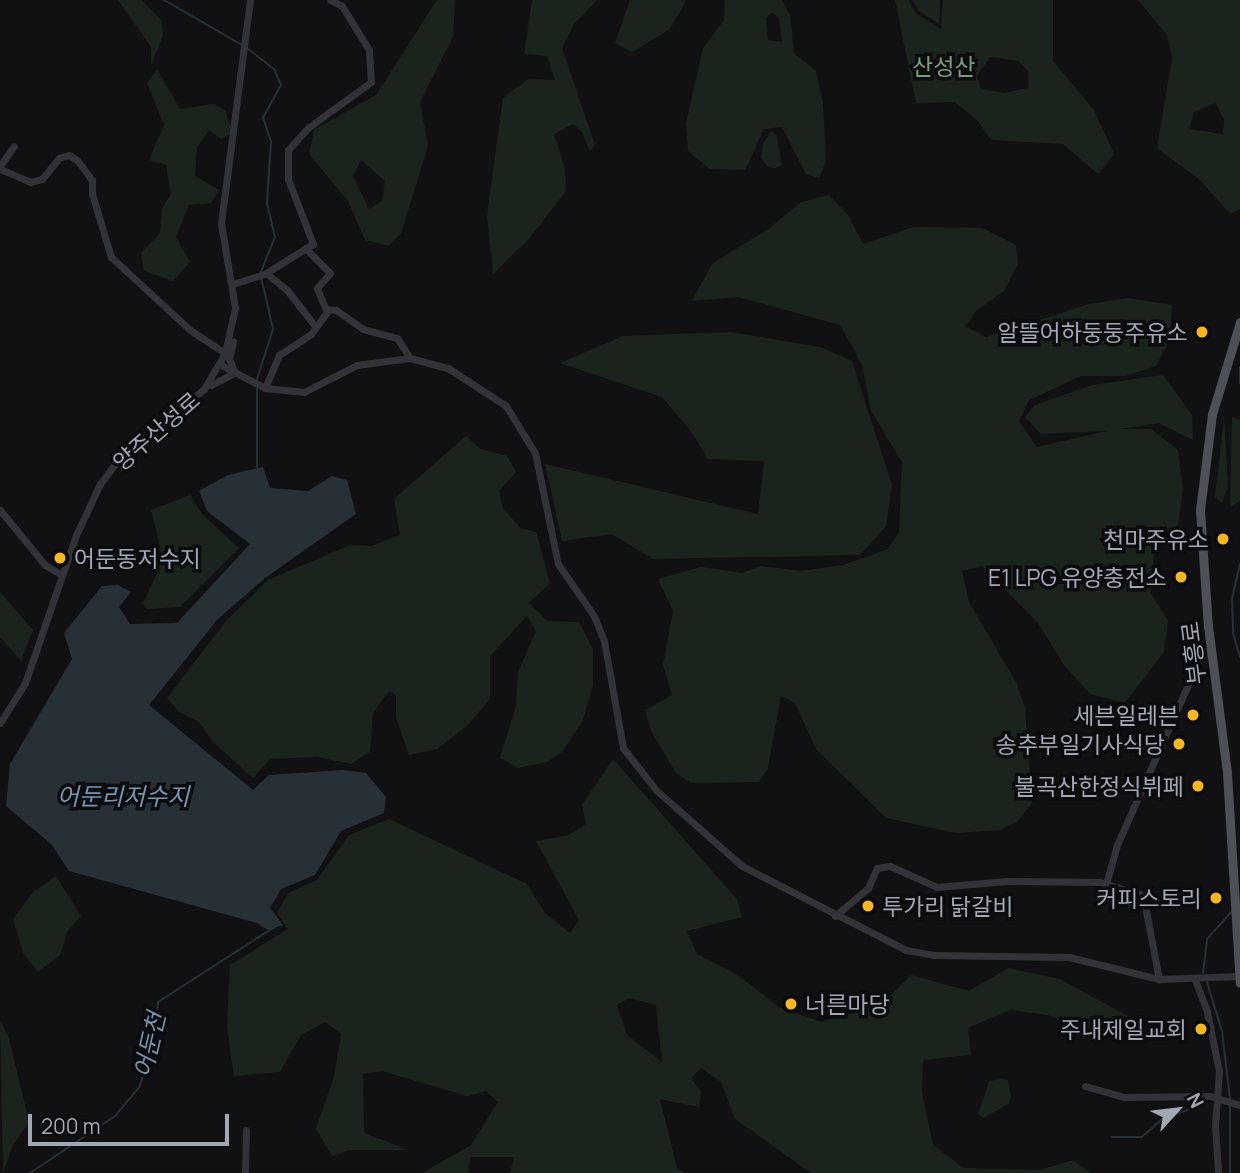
<!DOCTYPE html>
<html>
<head>
<meta charset="utf-8">
<style>
	body { margin:0 }
	#map { position:relative; width:1240px; height:1173px; overflow:hidden; background:#111113; font-family:Manrope,"Noto Sans KR",sans-serif }
	div>[style] { position:absolute }
	[style*='--x'] { left:calc(var(--x)*1px); top:calc(var(--y)*1px); width:calc(var(--w)*1px); rotate:calc(var(--a)*1deg) }
	.green>* { inset:0; background:#1b231d }
	.water>* { inset:0; background:#273037 }
	.stream>* { height:2px; margin:-1px; padding:0 1px; transform-origin:1px; border-radius:1px; background:#273037 }
	.minor>* { height:7px; margin:-3.5px; padding:0 3.5px; transform-origin:3.5px; border-radius:3.5px; background:#323338 }
	.major>* { height:9px; margin:-4.5px; padding:0 4.5px; transform-origin:4.5px; border-radius:4.5px; background:#4e5057 }
	.dots>* { width:19px; height:19px; translate:-50% -50%; box-sizing:border-box; border:4px solid #0c0c0e; border-radius:50% }
	span { translate:-50% -50%; white-space:nowrap; text-align:center; line-height:1.15; -webkit-text-stroke:7px #0c0c0e; paint-order:stroke }
	.park-label { font-size:23px; color:#78a17b }
	.poi-label { font-size:23px; color:#a2a7b4 }
	.right { translate:-100% -50%; text-align:right }
	.left { translate:0 -50%; text-align:left }
	.street-label { font-size:23px; color:#a2a7b4 }
	.water-label { font-size:24px; color:#7695b2; font-style:italic }
	.north { position:absolute; left:1142px; top:1075px; width:70px; height:70px; -webkit-text-stroke:5px #0c0c0e; paint-order:stroke; rotate:63deg; font-size:19px; font-weight:700; line-height:28px; text-align:center; color:#a2a7b4 }
	.north::after { content:''; display:block; margin:auto; width:24px; height:32px; background:#a2a7b4; clip-path:polygon(50% 0,100% 100%,50% 72%,0 100%) }
	.scale { position:absolute; left:28px; top:1114px; width:201px; height:32px; box-sizing:border-box; border:4px solid #a2a7b4; border-top:0; padding-left:9px; font-size:21px; line-height:24px; white-space:nowrap; color:#a2a7b4; -webkit-text-stroke:5px #0c0c0e; paint-order:stroke }
</style>
</head>
<body>
<div id="map">
	<div class="green">
		<i style="clip-path:polygon(118px 0,141px 0,162px 21px,163px 36px,151px 65px,151px 47px)"></i>
		<i style="clip-path:polygon(evenodd,437px 0,455px 0,453px 37px,420px 102px,428px 146px,401px 233px,389px 246px,365px 240px,348px 201px,309px 154px,314px 130px,376px 95px,437px 0,361px 160px,385px 181px,382px 201px,369px 209px,353px 176px,361px 160px)"></i>
		<i style="clip-path:polygon(532px 0,597px 0,574px 24px,562px 48px,595px 145px,590px 151px,582px 132px,573px 124px,554px 134px,565px 168px,566px 191px,528px 240px,493px 274px,487px 215px,503px 98px,528px 79px,555px 80px,547px 56px,524px 54px)"></i>
		<i style="clip-path:polygon(630px 0,685px 0,685px 3px,670px 29px,632px 52px,615px 43px)"></i>
		<i style="clip-path:polygon(evenodd,725px 0,782px 0,790px 15px,794px 53px,816px 71px,823px 103px,826px 161px,819px 178px,806px 174px,782px 127px,764px 129px,745px 170px,710px 169px,688px 151px,686px 123px,703px 48px,724px 20px,725px 0,772px 12px,779px 18px,782px 42px,768px 40px,766px 18px,772px 12px)"></i>
		<i style="clip-path:polygon(evenodd,895px 0,908px 0,917px 14px,941px 29px,943px 0,1053px 0,1053px 61px,1094px 110px,1114px 154px,1098px 174px,1063px 144px,991px 140px,978px 121px,955px 102px,916px 103px,895px 0,990px 57px,1018px 61px,1028px 71px,1029px 88px,1004px 93px,981px 89px,977px 76px,990px 57px)"></i>
		<i style="clip-path:polygon(912px 0,940px 0,939px 24px,919px 11px)"></i>
		<i style="clip-path:polygon(evenodd,1138px 0,1240px 0,1240px 209px,1230px 214px,1200px 180px,1157px 148px,1172px 58px,1167px 35px,1138px 0,1216px 103px,1224px 120px,1223px 134px,1189px 129px,1194px 112px,1216px 103px)"></i>
		<i style="clip-path:polygon(157px 69px,180px 109px,213px 104px,225px 110px,232px 133px,221px 139px,209px 130px,197px 147px,195px 176px,219px 190px,211px 203px,189px 205px,176px 237px,190px 262px,173px 281px,144px 271px,141px 253px,160px 233px,162px 208px,171px 194px,166px 165px,149px 160px,164px 125px,147px 83px)"></i>
		<i style="clip-path:polygon(771px 131px,777px 136px,782px 165px,776px 168px,768px 167px,761px 158px,763px 144px)"></i>
		<i style="clip-path:polygon(829px 195px,848px 215px,863px 244px,913px 227px,982px 228px,1016px 245px,1018px 264px,1004px 291px,976px 311px,965px 326px,986px 337px,1089px 304px,1128px 298px,1172px 305px,1170px 339px,1156px 366px,1126px 376px,1081px 376px,1029px 400px,1019px 421px,1037px 447px,1107px 431px,1041px 434px,1025px 417px,1035px 405px,1092px 385px,1163px 375px,1192px 415px,1193px 440px,1159px 423px,1120px 429px,1151px 429px,1178px 450px,1183px 490px,1178px 524px,1154px 552px,1151px 593px,1168px 621px,1164px 652px,1125px 703px,1090px 694px,1064px 665px,1038px 623px,982px 566px,962px 571px,969px 602px,1017px 684px,1025px 708px,1032px 803px,1018px 821px,1000px 830px,956px 833px,886px 818px,816px 749px,795px 703px,781px 696px,768px 768px,759px 782px,691px 783px,676px 773px,651px 731px,645px 710px,672px 695px,663px 665px,673px 611px,658px 579px,701px 567px,742px 573px,760px 566px,800px 571px,843px 565px,888px 549px,899px 532px,902px 462px,871px 411px,862px 365px,840px 325px,738px 297px,692px 301px,712px 264px,771px 227px,801px 202px)"></i>
		<i style="clip-path:polygon(731px 332px,820px 347px,852px 361px,892px 485px,886px 526px,860px 555px,653px 559px,612px 534px,562px 541px,545px 464px,758px 514px,764px 461px,708px 459px,690px 430px,662px 397px,560px 363px,623px 336px)"></i>
		<i style="clip-path:polygon(1224px 417px,1228px 486px,1222px 503px,1215px 498px)"></i>
		<i style="clip-path:polygon(1232px 417px,1240px 420px,1240px 501px,1230px 507px)"></i>
		<i style="clip-path:polygon(466px 436px,481px 449px,507px 456px,516px 472px,499px 491px,503px 508px,520px 528px,536px 532px,550px 583px,529px 603px,547px 621px,579px 622px,593px 649px,593px 686px,583px 720px,562px 752px,547px 762px,518px 768px,500px 758px,516px 706px,518px 672px,536px 631px,527px 616px,490px 656px,490px 699px,467px 726px,437px 749px,409px 755px,396px 718px,396px 695px,389px 691px,373px 713px,370px 752px,351px 764px,317px 757px,270px 759px,253px 778px,213px 742px,199px 722px,179px 712px,167px 698px,225px 622px,268px 580px,350px 545px,371px 546px,400px 535px,394px 499px)"></i>
		<i style="clip-path:polygon(190px 495px,202px 514px,239px 548px,180px 607px,147px 609px,143px 603px,159px 570px,159px 541px,151px 510px)"></i>
		<i style="clip-path:polygon(0 592px,33px 630px,21px 661px,0 637px)"></i>
		<i style="clip-path:polygon(evenodd,613px 759px,737px 899px,742px 917px,687px 931px,697px 954px,736px 974px,779px 1007px,821px 1022px,882px 1004px,911px 975px,969px 991px,1008px 968px,1060px 979px,1135px 1020px,1112px 1037px,1047px 1015px,1010px 1010px,968px 1028px,971px 1055px,923px 1060px,922px 1092px,933px 1145px,964px 1168px,1040px 1170px,1073px 1160px,1091px 1173px,811px 1173px,735px 1119px,721px 1082px,701px 1068px,691px 1078px,701px 1092px,699px 1107px,660px 1099px,677px 1168px,685px 1173px,510px 1173px,514px 1157px,470px 1157px,468px 1173px,422px 1173px,471px 1145px,498px 1102px,486px 1091px,467px 1096px,382px 1071px,363px 1074px,364px 1133px,409px 1150px,350px 1150px,332px 1156px,316px 1129px,334px 1076px,341px 1034px,325px 1022px,301px 1035px,280px 1072px,234px 1076px,227px 1027px,230px 965px,288px 929px,277px 913px,288px 893px,317px 880px,349px 835px,389px 819px,527px 884px,545px 913px,570px 933px,579px 920px,536px 841px,569px 835px,586px 824px,582px 805px,613px 759px,629px 998px,656px 1005px,662px 1062px,627px 1035px,617px 1005px,629px 998px)"></i>
		<i style="clip-path:polygon(56px 876px,81px 916px,68px 930px,60px 955px,38px 972px,23px 953px,13px 919px,33px 892px)"></i>
		<i style="clip-path:polygon(0 1020px,9px 1038px,29px 1122px,13px 1145px,3px 1173px)"></i>
		<i style="clip-path:polygon(999px 1078px,1008px 1080px,1011px 1097px,1008px 1104px,984px 1118px,978px 1114px,989px 1082px)"></i>
	</div>
	<div class="water">
		<i style="clip-path:polygon(263px 467px,270px 488px,308px 491px,332px 476px,347px 480px,356px 514px,265px 578px,217px 620px,149px 705px,253px 790px,269px 775px,343px 770px,366px 773px,386px 797px,384px 813px,341px 831px,315px 875px,281px 889px,270px 908px,283px 925px,268px 930px,257px 923px,69px 871px,52px 845px,6px 806px,10px 764px,72px 659px,64px 633px,102px 586px,118px 585px,131px 592px,119px 607px,130px 624px,177px 623px,250px 544px,207px 511px,199px 491px,228px 475px)"></i>
	</div>
	<div class="stream">
		<i style="--x:164;--y:0;--w:90;--a:30"></i>
		<i style="--x:247;--y:48;--w:34;--a:38"></i>
		<i style="--x:274;--y:69;--w:17;--a:66"></i>
		<i style="--x:281;--y:85;--w:37;--a:119"></i>
		<i style="--x:263;--y:117;--w:26;--a:72"></i>
		<i style="--x:271;--y:142;--w:61;--a:93.8"></i>
		<i style="--x:267;--y:203;--w:35;--a:77"></i>
		<i style="--x:275;--y:237;--w:38;--a:112"></i>
		<i style="--x:1240;--y:367;--w:16;--a:90"></i>
		<i style="--x:257;--y:379;--w:52;--a:-72.3"></i>
		<i style="--x:273;--y:329;--w:53;--a:-103"></i>
		<i style="--x:257;--y:468;--w:80;--a:-90"></i>
		<i style="--x:1240;--y:564;--w:36;--a:103"></i>
		<i style="--x:1232;--y:599;--w:34;--a:88"></i>
		<i style="--x:1233;--y:633;--w:25;--a:74"></i>
		<i style="--x:1203;--y:973;--w:34;--a:-83"></i>
		<i style="--x:1207;--y:939;--w:36;--a:-48"></i>
		<i style="--x:1207;--y:982;--w:51;--a:73"></i>
		<i style="--x:1222;--y:1031;--w:68;--a:83.3"></i>
		<i style="--x:1112;--y:1137;--w:30;--a:0"></i>
		<i style="--x:1142;--y:1137;--w:28;--a:-42"></i>
		<i style="--x:1163;--y:1118;--w:28;--a:-18"></i>
		<i style="--x:30;--y:1173;--w:102;--a:-33.8"></i>
		<i style="--x:115;--y:1116;--w:38;--a:-50"></i>
		<i style="--x:139;--y:1087;--w:35;--a:-68"></i>
		<i style="--x:152;--y:1055;--w:53;--a:-83.5"></i>
		<i style="--x:158;--y:1002;--w:140;--a:-32.8"></i>
		<i style="--x:1230;--y:1173;--w:69;--a:-90"></i>
	</div>
	<div class="minor">
		<i style="--x:0;--y:166;--w:24;--a:-55"></i>
		<i style="--x:0;--y:169;--w:33;--a:23"></i>
		<i style="--x:30;--y:182;--w:12;--a:-14"></i>
		<i style="--x:42;--y:179;--w:27;--a:-51"></i>
		<i style="--x:59;--y:158;--w:10;--a:-17"></i>
		<i style="--x:69;--y:155;--w:11;--a:34"></i>
		<i style="--x:78;--y:161;--w:24;--a:54"></i>
		<i style="--x:92;--y:180;--w:14;--a:90"></i>
		<i style="--x:92;--y:194;--w:66;--a:73.2"></i>
		<i style="--x:111;--y:257;--w:108;--a:42.7"></i>
		<i style="--x:190;--y:330;--w:42;--a:33.3"></i>
		<i style="--x:266;--y:273;--w:27;--a:39"></i>
		<i style="--x:287;--y:290;--w:46;--a:52.1"></i>
		<i style="--x:233;--y:284;--w:35;--a:-18"></i>
		<i style="--x:266;--y:273;--w:55;--a:-31.7"></i>
		<i style="--x:313;--y:244;--w:70;--a:-111"></i>
		<i style="--x:288;--y:179;--w:29;--a:-90"></i>
		<i style="--x:288;--y:150;--w:31;--a:-48"></i>
		<i style="--x:309;--y:127;--w:77;--a:-36"></i>
		<i style="--x:371;--y:82;--w:32;--a:-94"></i>
		<i style="--x:369;--y:50;--w:52;--a:-121.5"></i>
		<i style="--x:342;--y:6;--w:13;--a:-153"></i>
		<i style="--x:327;--y:309;--w:9;--a:6"></i>
		<i style="--x:336;--y:310;--w:33;--a:35"></i>
		<i style="--x:363;--y:329;--w:35;--a:15"></i>
		<i style="--x:397;--y:338;--w:24;--a:57"></i>
		<i style="--x:221;--y:365;--w:50;--a:27.6"></i>
		<i style="--x:265;--y:388;--w:39;--a:6"></i>
		<i style="--x:304;--y:392;--w:59;--a:-27"></i>
		<i style="--x:357;--y:365;--w:53;--a:-7.5"></i>
		<i style="--x:410;--y:358;--w:39;--a:15"></i>
		<i style="--x:448;--y:368;--w:69;--a:33.2"></i>
		<i style="--x:506;--y:406;--w:55;--a:58.3"></i>
		<i style="--x:535;--y:453;--w:113;--a:78.3"></i>
		<i style="--x:558;--y:564;--w:63;--a:55.3"></i>
		<i style="--x:594;--y:616;--w:27;--a:68"></i>
		<i style="--x:604;--y:641;--w:109;--a:79.9"></i>
		<i style="--x:623;--y:748;--w:53;--a:51.8"></i>
		<i style="--x:656;--y:790;--w:115;--a:41.5"></i>
		<i style="--x:742;--y:866;--w:184;--a:27.1"></i>
		<i style="--x:906;--y:950;--w:28;--a:10"></i>
		<i style="--x:934;--y:955;--w:135;--a:0.8"></i>
		<i style="--x:1069;--y:957;--w:93;--a:13.7"></i>
		<i style="--x:1159;--y:979;--w:80;--a:-2.1"></i>
		<i style="--x:211;--y:385;--w:27;--a:-27"></i>
		<i style="--x:235;--y:373;--w:15;--a:-113"></i>
		<i style="--x:229;--y:359;--w:18;--a:-77"></i>
		<i style="--x:265;--y:388;--w:36;--a:-67"></i>
		<i style="--x:279;--y:355;--w:38;--a:-33"></i>
		<i style="--x:311;--y:334;--w:27;--a:-54"></i>
		<i style="--x:327;--y:312;--w:26;--a:-113"></i>
		<i style="--x:317;--y:288;--w:20;--a:-49"></i>
		<i style="--x:330;--y:273;--w:35;--a:-135"></i>
		<i style="--x:0;--y:510;--w:71;--a:50.7"></i>
		<i style="--x:45;--y:565;--w:20;--a:30"></i>
		<i style="--x:0;--y:723;--w:47;--a:-58"></i>
		<i style="--x:25;--y:683;--w:157;--a:-71"></i>
		<i style="--x:76;--y:535;--w:56;--a:-64.8"></i>
		<i style="--x:100;--y:484;--w:31;--a:-53"></i>
		<i style="--x:119;--y:459;--w:110;--a:-39.5"></i>
		<i style="--x:204;--y:389;--w:42;--a:-59.7"></i>
		<i style="--x:225;--y:353;--w:46;--a:-77.5"></i>
		<i style="--x:235;--y:308;--w:86;--a:-99.4"></i>
		<i style="--x:221;--y:223;--w:225;--a:-82.6"></i>
		<i style="--x:1106;--y:884;--w:41;--a:-74.2"></i>
		<i style="--x:1117;--y:845;--w:200;--a:-66.1"></i>
		<i style="--x:1198;--y:662;--w:20;--a:-49"></i>
		<i style="--x:835;--y:916;--w:43;--a:-40.3"></i>
		<i style="--x:868;--y:888;--w:22;--a:-66"></i>
		<i style="--x:877;--y:868;--w:13;--a:-9"></i>
		<i style="--x:890;--y:866;--w:51;--a:24.1"></i>
		<i style="--x:937;--y:887;--w:70;--a:-4.9"></i>
		<i style="--x:1007;--y:881;--w:93;--a:0.6"></i>
		<i style="--x:1100;--y:882;--w:45;--a:16.8"></i>
		<i style="--x:1143;--y:895;--w:86;--a:79.2"></i>
		<i style="--x:1195;--y:980;--w:34;--a:69"></i>
		<i style="--x:1207;--y:1012;--w:60;--a:78.5"></i>
		<i style="--x:1219;--y:1071;--w:55;--a:94.2"></i>
		<i style="--x:1215;--y:1126;--w:47;--a:86.3"></i>
		<i style="--x:1085;--y:1086;--w:41;--a:15.8"></i>
		<i style="--x:1124;--y:1097;--w:86;--a:-0.7"></i>
		<i style="--x:1210;--y:1096;--w:31;--a:17"></i>
		<i style="--x:245;--y:1173;--w:43;--a:-88.7"></i>
	</div>
	<div class="major">
		<i style="--x:1240;--y:322;--w:96;--a:106.9"></i>
		<i style="--x:1212;--y:414;--w:97;--a:97.1"></i>
		<i style="--x:1200;--y:510;--w:116;--a:86.1"></i>
		<i style="--x:1208;--y:626;--w:148;--a:82.6"></i>
		<i style="--x:1227;--y:773;--w:210;--a:86.5"></i>
	</div>
	<div class="dots">
		<i style="left:1202px;top:332px;background:#fbb722"></i>
		<i style="left:1223px;top:539px;background:#fbb722"></i>
		<i style="left:60px;top:558px;background:#fbb722"></i>
		<i style="left:1181px;top:577px;background:#fbb722"></i>
		<i style="left:1193px;top:715px;background:#fbb722"></i>
		<i style="left:1179px;top:744px;background:#fbb722"></i>
		<i style="left:1198px;top:786px;background:#fbb722"></i>
		<i style="left:1216px;top:898px;background:#fbb722"></i>
		<i style="left:868px;top:906px;background:#fbb722"></i>
		<i style="left:791px;top:1004px;background:#fbb722"></i>
		<i style="left:1201px;top:1029px;background:#fbb722"></i>
	</div>
	<div class="park-label">
		<span style="left:944px;top:66px">산성산</span>
	</div>
	<div class="poi-label">
		<span class="right" style="left:1188px;top:332px">알뜰어하둥둥주유소</span>
		<span class="right" style="left:1209px;top:539px">천마주유소</span>
		<span class="left" style="left:74px;top:558px">어둔동저수지</span>
		<span class="right" style="left:1167px;top:577px">E1 LPG 유양충전소</span>
		<span class="right" style="left:1179px;top:715px">세븐일레븐</span>
		<span class="right" style="left:1165px;top:744px">송추부일기사식당</span>
		<span class="right" style="left:1184px;top:786px">불곡산한정식뷔페</span>
		<span class="right" style="left:1202px;top:898px">커피스토리</span>
		<span class="left" style="left:882px;top:906px">투가리 닭갈비</span>
		<span class="left" style="left:805px;top:1004px">너른마당</span>
		<span class="right" style="left:1187px;top:1029px">주내제일교회</span>
	</div>
	<div class="street-label">
		<span style="left:156px;top:431px;rotate:-41deg">양주산성로</span>
		<span style="left:1193px;top:653px;rotate:-97deg">부흥로</span>
	</div>
	<div class="water-label">
		<span style="left:123px;top:796px">어둔리저수지</span>
		<span style="left:149px;top:1045px;rotate:-77deg">어둔천</span>
	</div>
	<div class="north">N</div>
	<div class="scale">200 m</div>
</div>
</body>
</html>
